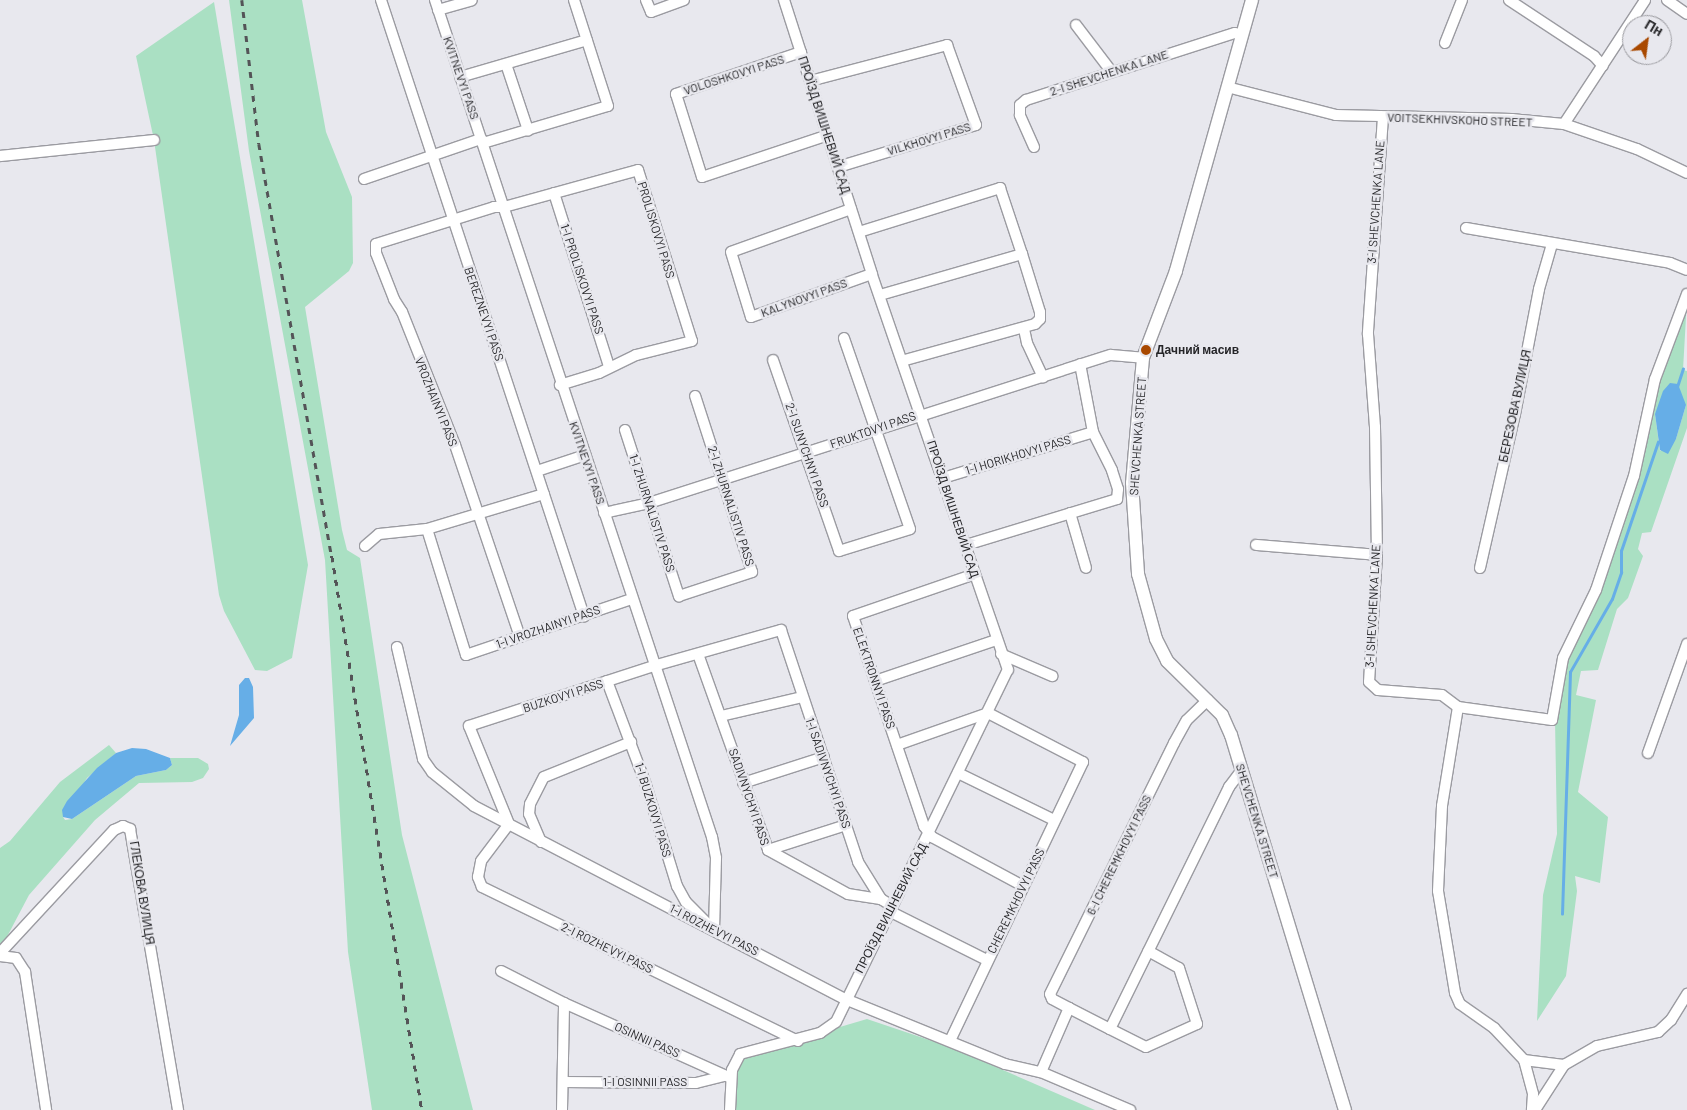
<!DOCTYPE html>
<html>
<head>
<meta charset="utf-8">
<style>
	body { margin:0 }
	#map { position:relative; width:1687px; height:1110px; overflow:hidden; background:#e8e8ee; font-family:Barlow,sans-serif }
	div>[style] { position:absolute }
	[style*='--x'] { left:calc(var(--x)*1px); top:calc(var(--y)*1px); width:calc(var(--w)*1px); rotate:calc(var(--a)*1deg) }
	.green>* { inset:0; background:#aae0c3 }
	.water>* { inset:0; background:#66aee7 }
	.stream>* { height:2.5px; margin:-1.25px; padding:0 1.25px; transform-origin:1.25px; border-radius:1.25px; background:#66aee7 }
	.roads { filter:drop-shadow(1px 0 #9b9ba1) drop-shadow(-1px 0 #9b9ba1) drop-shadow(0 1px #9b9ba1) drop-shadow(0 -1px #9b9ba1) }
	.minor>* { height:10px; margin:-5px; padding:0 5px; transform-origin:5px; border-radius:5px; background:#fff }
	.tertiary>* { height:12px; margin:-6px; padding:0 6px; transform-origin:6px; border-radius:6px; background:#fff }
	.rail>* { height:2.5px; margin-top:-1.25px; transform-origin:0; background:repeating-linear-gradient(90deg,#545457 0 6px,transparent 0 12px) }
	.dots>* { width:14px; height:14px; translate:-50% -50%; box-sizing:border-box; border:2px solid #e8e8ee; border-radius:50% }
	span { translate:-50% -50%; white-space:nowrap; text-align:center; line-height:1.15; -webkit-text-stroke:5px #e8e8ee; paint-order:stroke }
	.street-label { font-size:12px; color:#252528 }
	.poi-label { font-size:12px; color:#252528; font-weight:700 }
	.left { translate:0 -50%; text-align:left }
	.north { position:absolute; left:1622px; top:15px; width:50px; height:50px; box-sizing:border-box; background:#e8e8ee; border:1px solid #9a9a9f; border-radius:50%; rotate:30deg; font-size:14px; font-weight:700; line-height:20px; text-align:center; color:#252528 }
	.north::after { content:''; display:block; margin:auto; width:18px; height:22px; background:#a94900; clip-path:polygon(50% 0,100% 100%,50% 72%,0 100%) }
</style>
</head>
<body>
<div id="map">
	<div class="green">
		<i style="clip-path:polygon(229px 0,302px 0,326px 132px,352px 197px,353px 263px,349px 271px,305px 307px,342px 530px,347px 550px,360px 558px,402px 835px,473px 1110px,372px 1110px,348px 952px,325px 560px,249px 151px)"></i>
		<i style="clip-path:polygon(214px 2px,308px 565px,292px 658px,267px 671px,255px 670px,224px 611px,219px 595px,154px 140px,136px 56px)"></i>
		<i style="clip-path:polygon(evenodd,1687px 299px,1683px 370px,1687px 371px,1687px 428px,1651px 532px,1642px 533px,1638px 549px,1643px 556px,1628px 598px,1617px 609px,1598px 670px,1581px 671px,1576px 695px,1596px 700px,1578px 792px,1608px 817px,1600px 883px,1575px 876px,1577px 891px,1566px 976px,1537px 1021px,1543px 895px,1557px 834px,1555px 720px,1564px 659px,1598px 591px,1649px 408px,1687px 299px,1686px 405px,1676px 439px,1660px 451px,1655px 414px,1686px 405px)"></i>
		<i style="clip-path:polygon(109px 745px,116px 753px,87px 778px,63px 817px,65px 820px,72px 819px,136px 776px,166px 770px,172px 765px,170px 758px,198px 758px,208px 764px,209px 769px,203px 778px,192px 782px,139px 783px,95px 820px,29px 895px,0 950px,0 848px,10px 841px,60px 782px)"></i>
		<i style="clip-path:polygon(867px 1019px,950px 1047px,1095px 1110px,730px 1110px,738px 1057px)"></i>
	</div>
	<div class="water">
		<i style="clip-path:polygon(1670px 383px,1678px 384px,1686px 405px,1676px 439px,1668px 454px,1660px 450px,1655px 414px,1663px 391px)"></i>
		<i style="clip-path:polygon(245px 678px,249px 678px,253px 687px,254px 718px,230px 746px,239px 715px,239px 685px)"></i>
		<i style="clip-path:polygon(132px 748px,146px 749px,170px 758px,172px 765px,166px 770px,136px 776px,72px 819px,63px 817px,62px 810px,67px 801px,97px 768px,116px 753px)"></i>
	</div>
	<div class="stream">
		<i style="--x:1677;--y:387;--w:19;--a:-72"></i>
		<i style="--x:1562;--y:914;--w:242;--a:-88.1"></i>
		<i style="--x:1570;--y:672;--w:84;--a:-60.1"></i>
		<i style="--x:1612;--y:599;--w:28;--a:-71"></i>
		<i style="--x:1621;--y:573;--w:22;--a:-90"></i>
		<i style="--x:1621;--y:551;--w:115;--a:-71.3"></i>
	</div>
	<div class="roads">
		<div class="minor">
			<i style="--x:381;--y:0;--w:649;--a:71.76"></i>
			<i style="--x:435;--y:0;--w:882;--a:71.69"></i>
			<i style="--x:712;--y:837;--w:21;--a:79"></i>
			<i style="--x:716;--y:858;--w:72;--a:91.6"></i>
			<i style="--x:646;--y:0;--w:13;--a:67"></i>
			<i style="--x:651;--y:12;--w:35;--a:-20"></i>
			<i style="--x:1509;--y:0;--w:102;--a:33.4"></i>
			<i style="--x:1594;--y:56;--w:13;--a:48"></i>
			<i style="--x:1667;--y:0;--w:24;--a:35"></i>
			<i style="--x:438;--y:10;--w:35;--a:-16"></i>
			<i style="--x:1076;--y:25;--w:58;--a:52.7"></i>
			<i style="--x:1445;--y:43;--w:46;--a:-68.4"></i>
			<i style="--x:801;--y:52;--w:132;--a:161.4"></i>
			<i style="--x:676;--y:94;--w:87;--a:72.6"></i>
			<i style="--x:702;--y:177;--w:133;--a:-18.4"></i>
			<i style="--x:506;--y:64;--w:70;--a:71.6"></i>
			<i style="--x:460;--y:77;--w:132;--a:-16.2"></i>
			<i style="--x:810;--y:81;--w:142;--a:-14.7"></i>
			<i style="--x:947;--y:45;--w:85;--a:70.1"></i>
			<i style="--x:976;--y:125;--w:144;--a:163.1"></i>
			<i style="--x:1227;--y:87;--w:113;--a:14.4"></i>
			<i style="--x:1336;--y:115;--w:176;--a:1.3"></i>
			<i style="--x:1512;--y:119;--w:52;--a:5.5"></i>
			<i style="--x:1564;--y:124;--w:77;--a:18.9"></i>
			<i style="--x:1637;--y:149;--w:55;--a:25.6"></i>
			<i style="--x:1383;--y:117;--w:218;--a:94"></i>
			<i style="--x:1368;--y:334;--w:93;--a:85.7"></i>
			<i style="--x:1375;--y:427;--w:128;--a:89.1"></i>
			<i style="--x:1377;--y:555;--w:127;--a:93.6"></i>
			<i style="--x:1369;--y:682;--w:12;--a:42"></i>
			<i style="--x:1378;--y:690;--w:64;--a:4.5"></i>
			<i style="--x:1442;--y:695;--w:20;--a:37"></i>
			<i style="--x:1458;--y:707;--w:100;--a:99.2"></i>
			<i style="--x:1442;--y:806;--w:85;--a:92.7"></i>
			<i style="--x:1438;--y:891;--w:103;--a:80.5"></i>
			<i style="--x:1455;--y:993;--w:12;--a:66"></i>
			<i style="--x:1460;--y:1004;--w:42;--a:35.2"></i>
			<i style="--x:1494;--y:1028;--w:44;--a:46.8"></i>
			<i style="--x:1524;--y:1060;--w:35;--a:75"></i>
			<i style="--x:1533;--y:1094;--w:16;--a:94"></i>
			<i style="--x:1564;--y:124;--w:148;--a:-56.8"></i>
			<i style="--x:483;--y:143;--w:130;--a:-16.5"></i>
			<i style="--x:608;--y:106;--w:111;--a:-107.8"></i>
			<i style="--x:1034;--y:147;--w:35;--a:-114"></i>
			<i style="--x:1020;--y:115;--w:10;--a:-90"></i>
			<i style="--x:1020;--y:105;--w:8;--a:-40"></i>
			<i style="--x:1026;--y:100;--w:219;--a:-17.8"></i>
			<i style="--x:1235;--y:33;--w:7;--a:16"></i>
			<i style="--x:0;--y:156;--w:155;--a:-5.9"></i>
			<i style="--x:364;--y:179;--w:124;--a:-18.9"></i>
			<i style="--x:554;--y:193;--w:182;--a:72.4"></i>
			<i style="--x:851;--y:209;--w:127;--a:160.3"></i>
			<i style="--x:731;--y:252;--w:68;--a:72.9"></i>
			<i style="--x:751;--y:317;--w:128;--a:-19.6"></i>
			<i style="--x:1466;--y:228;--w:207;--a:9.7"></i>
			<i style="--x:1670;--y:263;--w:18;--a:22"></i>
			<i style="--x:859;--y:232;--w:148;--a:-17.3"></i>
			<i style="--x:1000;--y:188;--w:70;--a:71.6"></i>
			<i style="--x:1022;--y:254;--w:61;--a:72.8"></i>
			<i style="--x:1040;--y:312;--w:7;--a:90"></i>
			<i style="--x:1040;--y:319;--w:7;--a:135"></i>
			<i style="--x:1035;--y:324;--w:138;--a:164.5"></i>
			<i style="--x:880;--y:295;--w:148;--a:-16.1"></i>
			<i style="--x:1024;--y:329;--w:14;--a:78"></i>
			<i style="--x:1027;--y:343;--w:38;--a:65"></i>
			<i style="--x:773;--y:360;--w:202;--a:70.9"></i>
			<i style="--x:839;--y:551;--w:74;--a:-17.2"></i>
			<i style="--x:910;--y:529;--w:202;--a:-109.1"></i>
			<i style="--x:625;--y:430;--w:175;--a:72"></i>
			<i style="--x:679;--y:596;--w:77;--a:-18.2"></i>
			<i style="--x:752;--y:572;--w:185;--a:-107.9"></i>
			<i style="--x:537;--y:471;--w:51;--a:-18.4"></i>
			<i style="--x:943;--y:478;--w:157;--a:-17"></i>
			<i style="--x:604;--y:513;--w:46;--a:-12.5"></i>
			<i style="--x:649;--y:503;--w:485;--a:-17.8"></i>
			<i style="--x:1111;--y:355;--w:32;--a:5"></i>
			<i style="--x:1070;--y:513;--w:57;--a:73.8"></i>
			<i style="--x:427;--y:529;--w:132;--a:72.8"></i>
			<i style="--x:466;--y:655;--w:174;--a:-18.7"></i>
			<i style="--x:966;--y:545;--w:158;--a:-16.9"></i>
			<i style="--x:1117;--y:499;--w:10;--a:-84"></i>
			<i style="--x:1118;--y:489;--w:20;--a:-108"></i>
			<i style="--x:1112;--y:470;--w:42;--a:-116.6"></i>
			<i style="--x:1093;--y:432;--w:69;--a:-100.8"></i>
			<i style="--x:1256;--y:545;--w:121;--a:4.7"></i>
			<i style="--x:365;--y:546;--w:18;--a:-41"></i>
			<i style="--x:379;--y:534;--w:48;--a:-5.9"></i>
			<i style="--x:427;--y:529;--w:122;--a:-16.7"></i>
			<i style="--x:1480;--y:568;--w:158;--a:-77.2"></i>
			<i style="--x:1515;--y:414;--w:127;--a:-79.1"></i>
			<i style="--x:1539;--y:289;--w:47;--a:-73.9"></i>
			<i style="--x:975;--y:574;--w:129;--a:161"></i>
			<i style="--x:853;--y:616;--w:222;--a:71.3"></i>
			<i style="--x:924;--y:826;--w:14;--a:54"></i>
			<i style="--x:932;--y:837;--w:103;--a:28.3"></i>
			<i style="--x:520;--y:637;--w:203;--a:-108.7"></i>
			<i style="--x:455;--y:445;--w:143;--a:-111.7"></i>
			<i style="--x:402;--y:312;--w:15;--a:-122"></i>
			<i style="--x:394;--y:299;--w:49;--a:-111.4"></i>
			<i style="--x:376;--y:253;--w:9;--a:-90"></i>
			<i style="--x:376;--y:244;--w:124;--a:-17.4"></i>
			<i style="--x:494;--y:207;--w:10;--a:0"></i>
			<i style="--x:504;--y:207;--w:139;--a:-15.4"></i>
			<i style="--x:638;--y:170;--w:179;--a:72.5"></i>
			<i style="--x:692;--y:341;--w:58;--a:166"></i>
			<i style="--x:636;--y:355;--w:41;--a:154.1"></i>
			<i style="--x:599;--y:373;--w:41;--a:162.9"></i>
			<i style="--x:397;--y:647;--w:115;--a:76.9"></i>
			<i style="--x:423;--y:759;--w:16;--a:55"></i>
			<i style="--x:432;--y:772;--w:54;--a:39"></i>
			<i style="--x:474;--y:806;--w:418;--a:27.5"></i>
			<i style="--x:845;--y:999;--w:173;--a:22.1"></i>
			<i style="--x:1005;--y:1064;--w:37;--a:13"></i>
			<i style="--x:1041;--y:1072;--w:97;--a:23.1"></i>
			<i style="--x:698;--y:654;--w:208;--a:70.3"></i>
			<i style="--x:768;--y:850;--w:91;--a:28.8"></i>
			<i style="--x:848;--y:894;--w:33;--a:9"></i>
			<i style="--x:1001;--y:654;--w:56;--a:23.3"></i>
			<i style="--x:607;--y:681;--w:108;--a:69.4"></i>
			<i style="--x:645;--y:782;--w:109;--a:72.9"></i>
			<i style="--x:677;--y:886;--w:18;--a:61"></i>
			<i style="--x:686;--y:902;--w:31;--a:45"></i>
			<i style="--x:875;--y:681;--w:128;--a:-18.7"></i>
			<i style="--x:1458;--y:707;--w:95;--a:7.9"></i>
			<i style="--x:1552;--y:720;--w:63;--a:-79.9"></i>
			<i style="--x:1563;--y:658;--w:76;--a:-64.1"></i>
			<i style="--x:1596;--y:590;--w:120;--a:-71.6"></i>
			<i style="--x:1634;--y:476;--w:99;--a:-77.8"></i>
			<i style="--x:1655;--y:379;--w:91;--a:-69.4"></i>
			<i style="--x:721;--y:716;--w:83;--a:-13.2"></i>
			<i style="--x:897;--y:745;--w:96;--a:-19.4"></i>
			<i style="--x:988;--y:713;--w:107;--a:27.3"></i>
			<i style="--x:1083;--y:762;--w:309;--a:115.5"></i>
			<i style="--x:1648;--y:753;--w:116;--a:-70.3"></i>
			<i style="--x:958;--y:773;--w:107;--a:26.1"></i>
			<i style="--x:743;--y:783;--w:85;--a:-17.8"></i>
			<i style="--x:541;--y:842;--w:30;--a:-113"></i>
			<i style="--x:529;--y:814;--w:10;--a:-84"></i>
			<i style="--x:530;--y:804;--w:30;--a:-63"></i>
			<i style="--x:544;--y:777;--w:94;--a:-21.9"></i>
			<i style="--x:768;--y:850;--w:82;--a:-17.8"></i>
			<i style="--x:889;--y:911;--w:110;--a:26.6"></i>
			<i style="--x:0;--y:953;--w:168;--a:-47.2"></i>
			<i style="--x:114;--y:830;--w:10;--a:-24"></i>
			<i style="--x:123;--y:826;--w:8;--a:23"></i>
			<i style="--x:130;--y:829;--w:285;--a:80.3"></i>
			<i style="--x:0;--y:956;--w:16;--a:7"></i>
			<i style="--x:16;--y:958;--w:17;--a:57"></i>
			<i style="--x:25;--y:972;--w:140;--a:81.3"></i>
			<i style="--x:501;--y:971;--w:71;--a:26.9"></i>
			<i style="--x:1069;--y:1008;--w:46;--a:27.1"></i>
			<i style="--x:1110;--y:1029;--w:270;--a:-63.8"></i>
			<i style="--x:1229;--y:787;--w:21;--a:-53"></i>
			<i style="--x:1110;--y:1029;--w:40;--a:26.6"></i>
			<i style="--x:1146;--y:1047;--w:56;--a:-24.3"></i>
			<i style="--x:1197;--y:1024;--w:59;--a:-107.8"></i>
			<i style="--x:1179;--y:968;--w:35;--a:-151"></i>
			<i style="--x:798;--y:1041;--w:352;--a:-154"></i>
			<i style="--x:482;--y:887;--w:11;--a:-112"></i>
			<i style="--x:478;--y:877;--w:16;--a:-79"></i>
			<i style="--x:481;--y:861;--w:46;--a:-52.9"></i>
			<i style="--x:509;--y:824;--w:106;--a:-112.2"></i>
			<i style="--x:469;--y:726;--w:198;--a:-18"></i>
			<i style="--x:657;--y:665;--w:129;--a:-15.8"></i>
			<i style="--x:781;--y:630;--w:244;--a:71.6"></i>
			<i style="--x:858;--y:862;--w:44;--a:58.1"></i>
			<i style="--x:881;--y:899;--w:13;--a:32"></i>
			<i style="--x:1524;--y:1060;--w:40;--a:7.1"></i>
			<i style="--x:1041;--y:1072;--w:70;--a:-66.4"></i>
			<i style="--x:1069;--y:1008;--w:19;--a:-152"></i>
			<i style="--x:1052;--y:999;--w:5;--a:-112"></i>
			<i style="--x:1050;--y:994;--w:280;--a:-63.7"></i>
			<i style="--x:1174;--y:743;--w:26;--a:-61"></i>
			<i style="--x:1187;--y:720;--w:29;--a:-44"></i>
			<i style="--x:563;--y:1082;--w:133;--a:0.4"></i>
			<i style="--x:696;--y:1083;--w:30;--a:-14"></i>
			<i style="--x:562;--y:1110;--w:107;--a:-88.9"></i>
			<i style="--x:564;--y:1003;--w:183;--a:24.2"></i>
			<i style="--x:730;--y:1110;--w:40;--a:-87.1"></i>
			<i style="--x:732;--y:1070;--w:18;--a:-63"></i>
			<i style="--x:740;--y:1054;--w:83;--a:-14.7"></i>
			<i style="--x:820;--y:1033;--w:19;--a:-35"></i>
			<i style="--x:836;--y:1022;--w:392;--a:-64"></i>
			<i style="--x:1008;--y:670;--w:419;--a:-109"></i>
			<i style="--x:872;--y:274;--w:288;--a:-107.8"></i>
			<i style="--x:1535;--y:1110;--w:54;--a:-57.2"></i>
			<i style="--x:1564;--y:1065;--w:38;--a:-30"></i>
			<i style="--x:1597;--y:1046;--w:63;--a:-12.9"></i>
			<i style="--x:1658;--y:1032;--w:18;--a:-43"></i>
			<i style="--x:1671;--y:1020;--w:31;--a:-58"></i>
		</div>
		<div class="tertiary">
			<i style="--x:1252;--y:0;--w:281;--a:105.7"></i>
			<i style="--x:1176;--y:271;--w:93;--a:110.8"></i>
			<i style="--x:1143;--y:358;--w:125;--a:95"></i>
			<i style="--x:1132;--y:483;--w:91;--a:86.2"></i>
			<i style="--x:1138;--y:574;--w:67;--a:74.5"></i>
			<i style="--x:1156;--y:639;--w:25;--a:63"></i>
			<i style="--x:1167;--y:661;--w:77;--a:44.5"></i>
			<i style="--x:1222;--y:715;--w:22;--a:66"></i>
			<i style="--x:1231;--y:735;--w:392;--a:73.1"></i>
		</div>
	</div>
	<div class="rail">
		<i style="--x:242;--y:0;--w:145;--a:83.3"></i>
		<i style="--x:259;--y:144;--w:418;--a:80"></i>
		<i style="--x:332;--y:556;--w:561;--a:80.77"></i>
	</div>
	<div class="dots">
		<i style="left:1146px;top:350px;background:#a94900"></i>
	</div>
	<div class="street-label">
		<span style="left:1109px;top:73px;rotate:-18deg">2-I SHEVCHENKA LANE</span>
		<span style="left:734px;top:75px;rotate:-18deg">VOLOSHKOVYI PASS</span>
		<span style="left:461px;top:78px;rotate:71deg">KVITNEVYI PASS</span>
		<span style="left:1460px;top:120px;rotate:2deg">VOITSEKHIVSKOHO STREET</span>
		<span style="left:824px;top:125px;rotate:72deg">ПРОЇЗД ВИШНЕВИЙ САД</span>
		<span style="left:929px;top:139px;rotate:-17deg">VILKHOVYI PASS</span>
		<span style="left:1376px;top:202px;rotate:-86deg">3-I SHEVCHENKA LANE</span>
		<span style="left:656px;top:230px;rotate:73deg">PROLISKOVYI PASS</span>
		<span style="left:582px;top:279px;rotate:72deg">1-I PROLISKOVYI PASS</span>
		<span style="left:804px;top:298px;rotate:-20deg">KALYNOVYI PASS</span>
		<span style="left:484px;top:314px;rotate:71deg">BEREZNEVYI PASS</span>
		<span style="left:436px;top:402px;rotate:68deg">VROZHAINYI PASS</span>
		<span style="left:1515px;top:406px;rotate:-78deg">БЕРЕЗОВА ВУЛИЦЯ</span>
		<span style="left:873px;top:430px;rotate:-19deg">FRUKTOVYI PASS</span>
		<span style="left:1138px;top:436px;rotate:-86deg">SHEVCHENKA STREET</span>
		<span style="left:807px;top:455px;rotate:71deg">2-I SUNYCHNYI PASS</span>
		<span style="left:1018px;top:455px;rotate:-17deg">1-I HORIKHOVYI PASS</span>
		<span style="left:587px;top:463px;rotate:71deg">KVITNEVYI PASS</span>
		<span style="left:731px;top:506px;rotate:72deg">2-I ZHURNALISTIV PASS</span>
		<span style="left:953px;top:509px;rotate:72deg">ПРОЇЗД ВИШНЕВИЙ САД</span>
		<span style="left:652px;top:513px;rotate:72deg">1-I ZHURNALISTIV PASS</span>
		<span style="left:1373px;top:606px;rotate:-87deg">3-I SHEVCHENKA LANE</span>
		<span style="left:548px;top:627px;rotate:-19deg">1-I VROZHAINYI PASS</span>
		<span style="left:874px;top:678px;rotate:71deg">ELEKTRONNYI PASS</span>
		<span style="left:563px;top:696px;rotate:-18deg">BUZKOVYI PASS</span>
		<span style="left:828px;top:773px;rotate:71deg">1-I SADIVNYCHYI PASS</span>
		<span style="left:749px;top:797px;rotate:71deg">SADIVNYCHYI PASS</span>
		<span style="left:653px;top:810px;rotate:73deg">1-I BUZKOVYI PASS</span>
		<span style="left:1257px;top:821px;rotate:73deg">SHEVCHENKA STREET</span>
		<span style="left:1119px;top:855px;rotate:-64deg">6-I CHEREMKHOVYI PASS</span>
		<span style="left:142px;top:893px;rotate:81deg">ГЛЕКОВА ВУЛИЦЯ</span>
		<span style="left:1016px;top:901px;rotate:-64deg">CHEREMKHOVYI PASS</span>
		<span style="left:891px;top:908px;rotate:-63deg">ПРОЇЗД ВИШНЕВИЙ САД</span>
		<span style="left:714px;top:930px;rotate:27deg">1-I ROZHEVYI PASS</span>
		<span style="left:607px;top:948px;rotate:26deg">2-I ROZHEVYI PASS</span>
		<span style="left:647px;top:1040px;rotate:24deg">OSINNII PASS</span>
		<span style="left:645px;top:1082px">1-I OSINNII PASS</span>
	</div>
	<div class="poi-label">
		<span class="left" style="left:1156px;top:350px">Дачний масив</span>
	</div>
	<div class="north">Пн</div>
</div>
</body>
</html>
